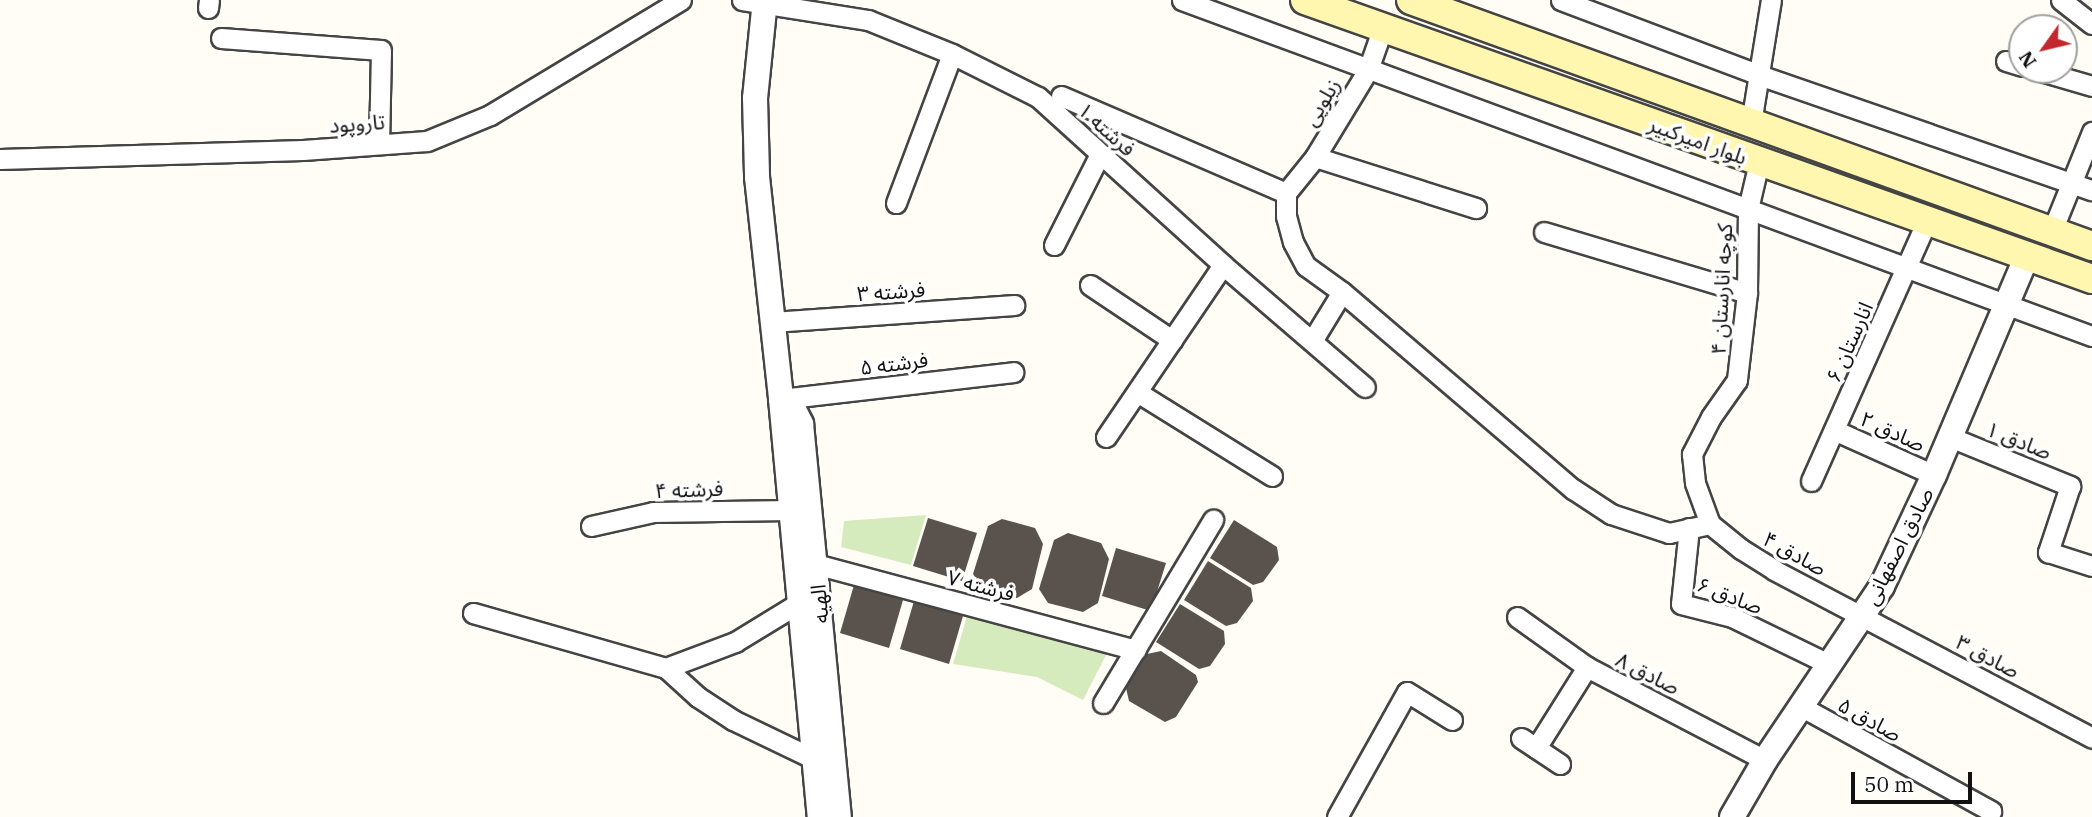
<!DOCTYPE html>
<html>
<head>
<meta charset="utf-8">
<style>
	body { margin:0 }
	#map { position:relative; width:2092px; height:817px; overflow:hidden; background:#fffdf5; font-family:"IBM Plex Serif","Noto Sans Arabic",serif }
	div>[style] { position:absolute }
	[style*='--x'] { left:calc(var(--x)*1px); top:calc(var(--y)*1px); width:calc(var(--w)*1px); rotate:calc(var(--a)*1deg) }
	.green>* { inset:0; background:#d5ebbd }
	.building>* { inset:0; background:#5a524d }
	.roads { filter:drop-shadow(2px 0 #444) drop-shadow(-2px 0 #444) drop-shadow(0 2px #444) drop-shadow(0 -2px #444) }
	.minor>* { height:19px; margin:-9.5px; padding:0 9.5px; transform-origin:9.5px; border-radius:9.5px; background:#fff }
	.tertiary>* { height:24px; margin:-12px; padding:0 12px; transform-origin:12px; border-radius:12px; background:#fff }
	.secondary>* { height:28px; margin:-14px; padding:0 14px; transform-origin:14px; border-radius:14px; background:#fff6b0 }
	span { translate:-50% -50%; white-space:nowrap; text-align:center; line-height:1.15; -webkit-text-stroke:7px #fff; paint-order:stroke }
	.street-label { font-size:21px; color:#111 }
	.north { position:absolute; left:2008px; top:14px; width:70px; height:70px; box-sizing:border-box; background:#fff; border:2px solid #a0a0a0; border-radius:50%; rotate:236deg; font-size:19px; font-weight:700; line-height:28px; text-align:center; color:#111 }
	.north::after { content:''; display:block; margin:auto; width:24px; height:32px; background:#c4262e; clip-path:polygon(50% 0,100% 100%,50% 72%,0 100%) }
	.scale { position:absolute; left:1851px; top:772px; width:121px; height:32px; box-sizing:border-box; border:4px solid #111; border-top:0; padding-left:9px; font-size:21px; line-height:24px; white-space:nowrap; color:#111; -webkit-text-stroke:5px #fff; paint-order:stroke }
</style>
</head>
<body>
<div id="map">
	<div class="green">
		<i style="clip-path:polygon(926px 515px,911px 565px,841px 547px,844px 521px)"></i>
		<i style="clip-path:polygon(967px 616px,1107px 653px,1083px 700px,1037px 677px,953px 664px)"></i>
	</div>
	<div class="building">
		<i style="clip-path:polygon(928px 518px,977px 533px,962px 581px,913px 566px)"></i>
		<i style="clip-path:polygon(1002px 519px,1035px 528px,1043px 544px,1032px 589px,1017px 598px,982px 588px,973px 574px,988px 526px)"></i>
		<i style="clip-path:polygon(1234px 520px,1277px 547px,1279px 560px,1263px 582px,1253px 585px,1210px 558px)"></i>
		<i style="clip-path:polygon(1068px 533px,1101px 543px,1109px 559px,1098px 603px,1083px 612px,1048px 603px,1039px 589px,1054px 540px)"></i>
		<i style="clip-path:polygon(1116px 548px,1166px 563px,1151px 611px,1102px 596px)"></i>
		<i style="clip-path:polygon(1208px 561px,1251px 588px,1253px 601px,1237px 623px,1226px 626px,1184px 600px)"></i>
		<i style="clip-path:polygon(854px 585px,903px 600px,889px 648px,840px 633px)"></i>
		<i style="clip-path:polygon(914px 601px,963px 616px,949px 664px,900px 649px)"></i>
		<i style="clip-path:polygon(1180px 604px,1224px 631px,1225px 644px,1210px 666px,1199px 669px,1156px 642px)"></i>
		<i style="clip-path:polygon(1161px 651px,1196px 675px,1198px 682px,1176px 717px,1165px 722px,1129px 701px,1126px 688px,1147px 654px)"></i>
	</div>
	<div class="roads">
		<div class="minor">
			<i style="--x:742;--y:0;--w:128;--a:9"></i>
			<i style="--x:868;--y:20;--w:91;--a:22"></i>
			<i style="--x:952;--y:54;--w:96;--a:26.6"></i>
			<i style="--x:1038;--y:97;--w:250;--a:42.2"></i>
			<i style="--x:1223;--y:265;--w:187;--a:40.7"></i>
			<i style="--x:1182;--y:0;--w:970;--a:20.27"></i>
			<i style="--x:1561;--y:0;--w:212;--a:20.7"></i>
			<i style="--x:1759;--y:75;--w:352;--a:19.1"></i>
			<i style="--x:2061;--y:0;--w:39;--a:38"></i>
			<i style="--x:208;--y:8;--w:8;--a:-83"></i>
			<i style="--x:221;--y:38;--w:160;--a:4.3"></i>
			<i style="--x:381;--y:50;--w:94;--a:91.2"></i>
			<i style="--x:2006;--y:61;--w:17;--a:17"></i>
			<i style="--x:2037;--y:70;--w:57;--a:16.2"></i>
			<i style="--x:1061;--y:96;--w:245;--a:23.3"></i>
			<i style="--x:1751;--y:123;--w:125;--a:-80.8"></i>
			<i style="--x:1315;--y:157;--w:169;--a:17.6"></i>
			<i style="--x:0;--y:159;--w:303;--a:-1.7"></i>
			<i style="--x:303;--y:150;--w:124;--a:-4.2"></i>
			<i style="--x:427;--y:141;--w:68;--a:-22.4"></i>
			<i style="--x:490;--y:115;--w:223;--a:-31.1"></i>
			<i style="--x:1759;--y:162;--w:48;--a:103.2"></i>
			<i style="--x:1748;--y:209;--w:84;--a:90.7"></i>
			<i style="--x:1747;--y:293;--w:88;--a:96.6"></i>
			<i style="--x:1737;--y:380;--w:45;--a:125.1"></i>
			<i style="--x:1711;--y:417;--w:42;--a:117.2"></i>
			<i style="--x:1692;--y:454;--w:29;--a:84"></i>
			<i style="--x:1695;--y:483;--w:44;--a:69.9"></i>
			<i style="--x:1710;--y:524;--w:40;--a:39"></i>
			<i style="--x:1741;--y:549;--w:39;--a:32"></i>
			<i style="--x:1774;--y:570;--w:360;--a:27.8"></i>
			<i style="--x:1286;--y:193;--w:23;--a:90"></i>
			<i style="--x:1286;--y:216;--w:27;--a:75"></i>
			<i style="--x:1293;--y:242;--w:27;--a:62"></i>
			<i style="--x:1306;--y:266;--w:44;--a:35.8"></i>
			<i style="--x:1342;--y:292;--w:304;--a:40.5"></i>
			<i style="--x:1573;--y:489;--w:45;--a:33.3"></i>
			<i style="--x:1611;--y:514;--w:61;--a:18.1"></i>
			<i style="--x:1669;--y:533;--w:42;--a:-12.4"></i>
			<i style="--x:1286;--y:193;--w:46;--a:-51.1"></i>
			<i style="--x:1315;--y:157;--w:102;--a:-58.7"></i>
			<i style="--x:1368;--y:70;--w:46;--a:-70.8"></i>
			<i style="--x:896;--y:203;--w:159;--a:-69.4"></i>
			<i style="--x:2052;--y:231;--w:107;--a:-68"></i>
			<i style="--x:1544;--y:232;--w:212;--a:16.7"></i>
			<i style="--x:1054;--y:245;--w:102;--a:-63.2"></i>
			<i style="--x:1090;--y:285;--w:99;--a:33.9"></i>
			<i style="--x:772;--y:322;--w:243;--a:-4"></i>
			<i style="--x:1312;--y:341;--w:57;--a:-58.5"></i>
			<i style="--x:1137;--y:392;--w:159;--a:31.9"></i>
			<i style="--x:781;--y:399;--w:234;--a:-6.6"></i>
			<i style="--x:1834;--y:430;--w:110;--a:24.2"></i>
			<i style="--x:1106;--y:437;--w:208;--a:-55.8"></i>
			<i style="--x:1950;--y:437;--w:130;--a:22.2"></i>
			<i style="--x:2070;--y:486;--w:70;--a:108.4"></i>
			<i style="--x:2048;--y:552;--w:46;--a:17.7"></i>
			<i style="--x:1811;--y:481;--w:286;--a:-66"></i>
			<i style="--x:591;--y:526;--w:64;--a:-12.7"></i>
			<i style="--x:653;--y:512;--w:137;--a:-0.8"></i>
			<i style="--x:1689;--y:528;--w:76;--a:96"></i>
			<i style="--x:1681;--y:604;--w:53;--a:14.3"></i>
			<i style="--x:1732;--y:617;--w:108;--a:25.9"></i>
			<i style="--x:815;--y:564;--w:332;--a:15"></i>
			<i style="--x:473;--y:613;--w:201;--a:15.9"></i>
			<i style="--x:666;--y:668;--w:74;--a:-20.6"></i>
			<i style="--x:735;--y:642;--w:75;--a:-31.4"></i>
			<i style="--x:1517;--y:617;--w:86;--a:35.5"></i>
			<i style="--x:1587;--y:667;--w:201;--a:27.6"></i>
			<i style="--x:666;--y:668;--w:43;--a:42.2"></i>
			<i style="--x:698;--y:697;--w:42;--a:33.3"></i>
			<i style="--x:733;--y:720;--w:90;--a:25.7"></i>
			<i style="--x:1103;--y:703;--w:214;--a:-59"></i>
			<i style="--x:1802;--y:707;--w:216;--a:28.8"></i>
			<i style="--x:1521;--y:738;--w:47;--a:33.7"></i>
			<i style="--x:1536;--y:748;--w:96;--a:-57.8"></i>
			<i style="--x:1337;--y:817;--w:143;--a:-60.8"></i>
			<i style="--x:1407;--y:692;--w:53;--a:31.9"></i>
		</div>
		<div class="tertiary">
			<i style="--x:765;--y:0;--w:99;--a:95.8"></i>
			<i style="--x:755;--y:98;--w:79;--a:88.5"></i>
			<i style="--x:757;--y:177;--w:223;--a:83.8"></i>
			<i style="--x:781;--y:399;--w:420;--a:84.7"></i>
			<i style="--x:781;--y:399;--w:17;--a:40"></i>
			<i style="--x:794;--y:410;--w:16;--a:63"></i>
			<i style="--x:801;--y:424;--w:395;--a:84.5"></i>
			<i style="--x:1732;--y:817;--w:66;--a:-59.9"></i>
			<i style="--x:1765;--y:760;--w:210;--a:-56.1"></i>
			<i style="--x:1882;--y:586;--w:123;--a:-64.9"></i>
			<i style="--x:1934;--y:475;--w:238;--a:-67"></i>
		</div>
		<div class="secondary">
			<i style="--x:1305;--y:0;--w:835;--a:19.52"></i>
			<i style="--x:1411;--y:0;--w:724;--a:19.86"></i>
		</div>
	</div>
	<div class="street-label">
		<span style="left:1321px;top:102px;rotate:-59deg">زیلویی</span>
		<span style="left:357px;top:123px;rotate:-4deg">تاروپود</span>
		<span style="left:1107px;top:129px;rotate:42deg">فرشته ۱</span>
		<span style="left:1698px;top:140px;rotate:20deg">بلوار امیرکبیر</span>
		<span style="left:1721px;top:289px;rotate:-87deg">کوچه انارستان ۴</span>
		<span style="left:891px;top:291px;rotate:-4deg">فرشته ۳</span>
		<span style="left:1849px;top:342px;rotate:-66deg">انارستان ۶</span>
		<span style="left:894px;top:363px;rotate:-7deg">فرشته ۵</span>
		<span style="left:1893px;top:431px;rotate:24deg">صادق ۲</span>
		<span style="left:2019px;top:440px;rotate:22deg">صادق ۱</span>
		<span style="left:689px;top:489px;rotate:-2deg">فرشته ۴</span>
		<span style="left:1898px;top:546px;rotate:-63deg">صادق اصفهانی</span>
		<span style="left:1795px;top:553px;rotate:29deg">صادق ۴</span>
		<span style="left:981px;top:585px;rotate:15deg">فرشته ۷</span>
		<span style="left:1730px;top:595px;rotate:21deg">صادق ۶</span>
		<span style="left:819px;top:604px;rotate:-95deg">الهیه</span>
		<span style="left:1988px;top:656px;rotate:28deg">صادق ۳</span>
		<span style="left:1648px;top:673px;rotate:27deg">صادق ۸</span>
		<span style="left:1870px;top:719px;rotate:29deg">صادق ۵</span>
	</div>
	<div class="north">N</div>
	<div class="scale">50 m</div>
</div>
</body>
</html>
